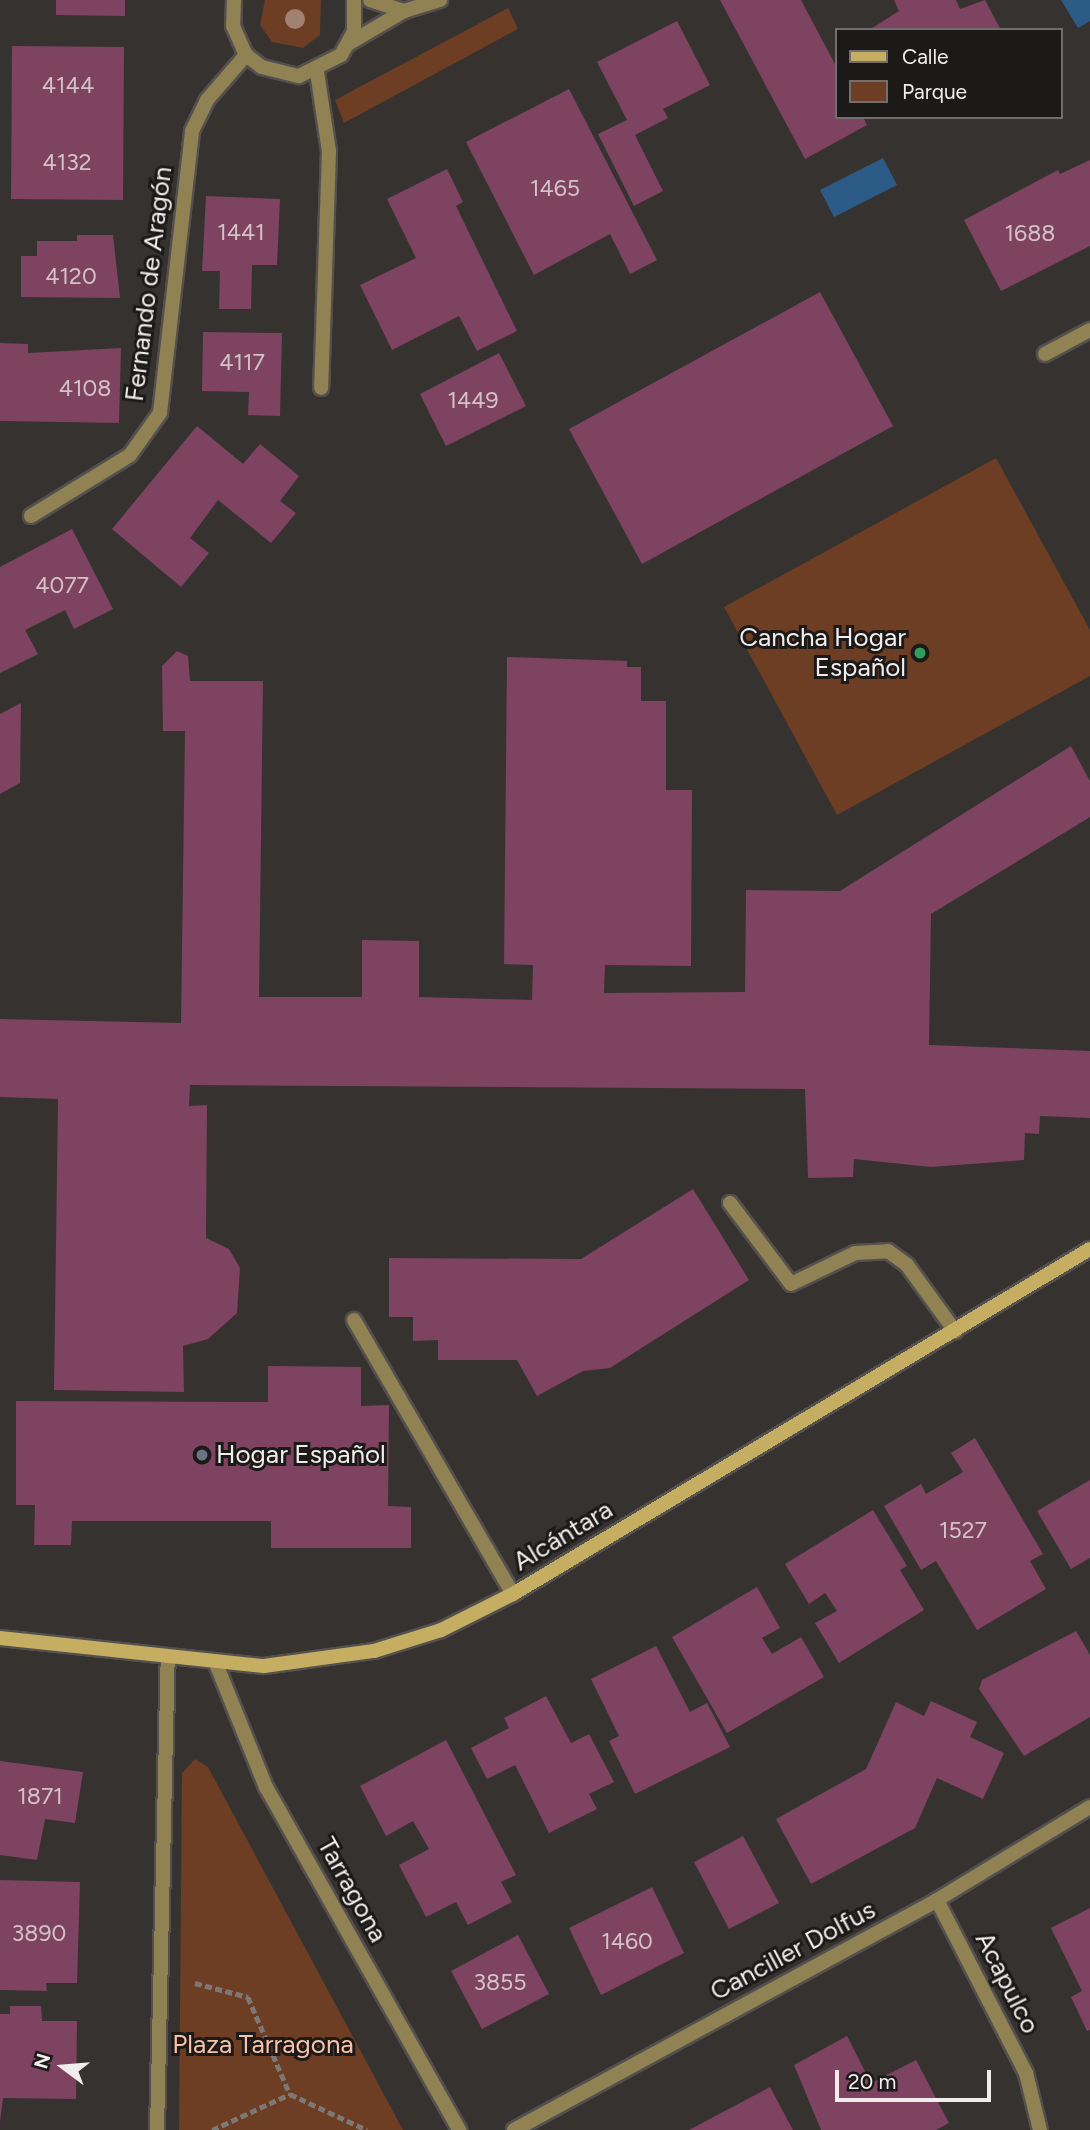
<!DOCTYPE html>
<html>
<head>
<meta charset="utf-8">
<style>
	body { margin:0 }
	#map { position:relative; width:1090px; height:2130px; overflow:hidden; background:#363230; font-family:Figtree,sans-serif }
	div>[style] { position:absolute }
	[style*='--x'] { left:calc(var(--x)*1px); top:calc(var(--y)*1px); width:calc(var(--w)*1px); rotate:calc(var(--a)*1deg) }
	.green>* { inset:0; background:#6d3d24 }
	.water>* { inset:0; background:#2d5b87 }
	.building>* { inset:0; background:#7d4360 }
	.path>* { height:4.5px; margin-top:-2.25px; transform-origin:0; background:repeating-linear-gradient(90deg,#7c7876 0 7px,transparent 0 10.5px) }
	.roads { filter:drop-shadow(2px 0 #54504e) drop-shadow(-2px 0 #54504e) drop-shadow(0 2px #54504e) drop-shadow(0 -2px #54504e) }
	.lane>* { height:14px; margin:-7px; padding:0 7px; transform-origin:7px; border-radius:7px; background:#908253 }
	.street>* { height:14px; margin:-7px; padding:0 7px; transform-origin:7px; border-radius:7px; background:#908253 }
	.secondary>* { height:14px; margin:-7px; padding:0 7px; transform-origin:7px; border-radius:7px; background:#c5ae61 }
	.trees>* { width:20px; height:20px; margin:-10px; border-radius:50%; background:#a08172 }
	.dots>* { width:19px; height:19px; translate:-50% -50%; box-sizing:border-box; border:4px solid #1c1a19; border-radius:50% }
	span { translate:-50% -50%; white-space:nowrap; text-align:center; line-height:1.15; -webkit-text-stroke:6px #1c1a19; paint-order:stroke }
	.number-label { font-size:23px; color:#d3c2c9 }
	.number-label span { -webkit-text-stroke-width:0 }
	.street-label { font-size:26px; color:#f0edec }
	.poi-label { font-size:26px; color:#f0edec }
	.right { translate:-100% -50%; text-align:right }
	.left { translate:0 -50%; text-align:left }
	.park-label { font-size:26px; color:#f7c2a8 }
	.legend { position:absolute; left:835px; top:28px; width:228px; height:91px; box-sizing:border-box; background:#1c1a19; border:2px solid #716e6d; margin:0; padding:9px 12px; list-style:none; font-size:21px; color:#f0edec }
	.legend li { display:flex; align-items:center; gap:14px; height:35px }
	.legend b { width:35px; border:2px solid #716e6d }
	.north { position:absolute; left:28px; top:2032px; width:70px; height:70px; -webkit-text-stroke:5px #1c1a19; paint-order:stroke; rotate:286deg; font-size:19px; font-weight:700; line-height:28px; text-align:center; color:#f0edec }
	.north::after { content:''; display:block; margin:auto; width:24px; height:32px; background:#f0edec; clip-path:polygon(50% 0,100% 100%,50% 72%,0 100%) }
	.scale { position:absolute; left:835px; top:2070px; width:156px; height:32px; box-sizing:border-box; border:4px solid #f0edec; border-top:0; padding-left:9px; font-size:21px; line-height:24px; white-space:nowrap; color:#f0edec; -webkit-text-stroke:5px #1c1a19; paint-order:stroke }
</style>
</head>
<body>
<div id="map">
	<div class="green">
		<i style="clip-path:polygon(265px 0,321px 0,320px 35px,303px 48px,272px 42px,260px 25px)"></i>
		<i style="clip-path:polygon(508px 8px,518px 29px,344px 123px,335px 100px)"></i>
		<i style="clip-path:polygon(996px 458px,1090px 630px,1090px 676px,837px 815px,724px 607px)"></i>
		<i style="clip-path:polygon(195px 1759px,208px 1767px,403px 2130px,179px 2130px,182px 1773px)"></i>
	</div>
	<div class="water">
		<i style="clip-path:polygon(1061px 0,1090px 0,1090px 21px,1078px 28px)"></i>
		<i style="clip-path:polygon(883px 158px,897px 185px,834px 217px,820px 190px)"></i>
	</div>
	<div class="building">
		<i style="clip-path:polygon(56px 0,125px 0,125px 16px,56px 15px)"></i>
		<i style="clip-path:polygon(720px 0,801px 0,836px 66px,836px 117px,863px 117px,867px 125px,805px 159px)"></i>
		<i style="clip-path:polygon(894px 0,956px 0,960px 9px,985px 0,1001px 30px,869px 30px,899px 11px)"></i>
		<i style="clip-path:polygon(677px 21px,710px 85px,663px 109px,668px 118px,635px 135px,663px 191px,634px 206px,598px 134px,627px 120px,597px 62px)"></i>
		<i style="clip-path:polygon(12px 46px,124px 47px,123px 200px,11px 199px)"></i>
		<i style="clip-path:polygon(569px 89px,657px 260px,630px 274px,610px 234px,534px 275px,466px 142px)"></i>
		<i style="clip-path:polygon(1090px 160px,1090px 246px,1001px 291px,964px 220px,1058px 170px,1060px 174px)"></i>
		<i style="clip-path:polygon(447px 169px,463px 202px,456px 206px,517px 331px,477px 351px,459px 316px,392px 350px,360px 285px,416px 258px,387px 199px)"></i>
		<i style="clip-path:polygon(206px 196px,280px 199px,277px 265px,252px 265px,251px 309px,219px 309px,220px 271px,202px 271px)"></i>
		<i style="clip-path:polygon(77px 235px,113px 235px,120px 298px,21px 297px,21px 256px,37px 256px,37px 241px,77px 241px)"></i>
		<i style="clip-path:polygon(820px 292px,893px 426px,642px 564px,569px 429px)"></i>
		<i style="clip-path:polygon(203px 332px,282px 333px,280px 416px,248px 415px,249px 392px,202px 391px)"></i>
		<i style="clip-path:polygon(0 343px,28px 344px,28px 353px,121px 348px,119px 423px,0 421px)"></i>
		<i style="clip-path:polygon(499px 353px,526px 406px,446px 446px,420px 394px)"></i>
		<i style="clip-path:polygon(197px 426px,243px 464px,260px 444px,299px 476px,280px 501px,296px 513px,271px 543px,218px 500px,190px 538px,209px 553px,181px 587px,112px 529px)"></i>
		<i style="clip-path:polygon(72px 529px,113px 609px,74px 629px,65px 610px,25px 630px,38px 654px,0 673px,0 567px)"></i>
		<i style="clip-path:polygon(177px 651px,188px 656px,190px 681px,263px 681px,259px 997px,362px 997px,362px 940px,419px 941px,419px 997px,532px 1000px,533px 965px,504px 964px,507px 657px,627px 661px,627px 667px,641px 667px,641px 701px,666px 701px,666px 790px,692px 790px,691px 966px,605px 965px,604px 993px,745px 992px,746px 890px,840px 891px,1071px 746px,1090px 781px,1090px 817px,931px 914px,929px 1045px,1090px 1051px,1090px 1118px,1040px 1116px,1039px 1134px,1025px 1133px,1024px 1160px,931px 1167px,854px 1159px,853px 1177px,808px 1178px,805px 1089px,190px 1085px,189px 1106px,207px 1105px,206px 1238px,229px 1249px,240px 1268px,237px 1313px,208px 1339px,183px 1346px,184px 1392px,54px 1390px,58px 1099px,0 1097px,0 1019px,181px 1023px,185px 731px,163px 731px,162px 666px)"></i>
		<i style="clip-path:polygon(21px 703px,20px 783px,0 794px,0 714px)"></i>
		<i style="clip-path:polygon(693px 1189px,749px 1280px,610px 1368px,583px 1371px,537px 1396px,517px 1360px,438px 1360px,438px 1340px,413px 1341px,413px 1317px,389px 1317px,389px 1258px,581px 1259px)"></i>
		<i style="clip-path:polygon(268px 1366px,361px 1367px,361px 1406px,389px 1405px,388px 1506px,411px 1507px,411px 1548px,271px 1548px,271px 1521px,72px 1521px,71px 1545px,34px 1545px,35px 1505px,16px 1505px,16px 1401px,268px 1402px)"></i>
		<i style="clip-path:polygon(975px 1438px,1043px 1554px,1030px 1561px,1046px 1589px,977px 1630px,936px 1561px,921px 1570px,884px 1506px,921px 1484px,926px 1494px,963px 1472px,951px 1453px)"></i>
		<i style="clip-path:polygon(1090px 1480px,1090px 1558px,1071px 1569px,1037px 1511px)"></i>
		<i style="clip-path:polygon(873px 1510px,907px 1566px,900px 1570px,924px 1610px,839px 1663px,815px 1623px,837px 1611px,825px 1593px,809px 1604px,785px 1564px)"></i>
		<i style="clip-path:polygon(757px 1587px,780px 1628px,762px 1638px,772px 1654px,801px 1637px,824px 1677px,727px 1733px,672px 1637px)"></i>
		<i style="clip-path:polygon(1076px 1631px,1090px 1655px,1090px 1717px,1024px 1756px,979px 1689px,982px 1680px)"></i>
		<i style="clip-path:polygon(656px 1646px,690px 1712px,707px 1703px,730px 1747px,635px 1794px,609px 1741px,619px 1736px,591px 1679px)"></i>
		<i style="clip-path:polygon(546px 1696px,571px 1743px,589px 1734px,614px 1782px,589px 1794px,597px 1809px,549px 1833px,515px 1765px,487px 1779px,471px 1748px,509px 1728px,504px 1718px)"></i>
		<i style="clip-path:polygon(931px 1701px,977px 1722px,970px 1737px,1004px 1753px,983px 1799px,937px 1778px,915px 1828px,811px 1884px,776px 1819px,866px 1769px,896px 1702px,924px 1716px)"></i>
		<i style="clip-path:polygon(446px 1740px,516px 1875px,501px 1882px,512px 1902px,468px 1925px,456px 1902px,426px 1917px,399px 1865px,429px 1849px,413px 1821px,386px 1836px,360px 1786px)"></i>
		<i style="clip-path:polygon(0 1761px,83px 1772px,75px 1823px,45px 1819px,37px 1860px,0 1855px)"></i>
		<i style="clip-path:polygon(743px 1836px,779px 1903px,729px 1929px,694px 1862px)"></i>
		<i style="clip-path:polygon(0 1880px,80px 1882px,77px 1983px,46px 1983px,47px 1991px,0 1990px)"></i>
		<i style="clip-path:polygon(652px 1887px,684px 1953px,601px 1995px,569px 1928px)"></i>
		<i style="clip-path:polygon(1090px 1908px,1090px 2030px,1087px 2031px,1071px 1997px,1082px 1991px,1051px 1928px)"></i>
		<i style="clip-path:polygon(518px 1935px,549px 1994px,482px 2029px,451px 1971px)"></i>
		<i style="clip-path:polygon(10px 2006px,41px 2006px,42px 2021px,77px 2021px,76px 2099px,3px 2098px,0 2122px,0 2014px,10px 2014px)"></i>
		<i style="clip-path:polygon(847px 2036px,871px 2083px,916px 2060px,949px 2123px,936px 2130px,821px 2130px,794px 2065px)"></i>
		<i style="clip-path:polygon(770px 2087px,793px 2130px,689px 2130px)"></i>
	</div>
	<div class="path">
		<i style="--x:195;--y:1983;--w:55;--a:14.8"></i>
		<i style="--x:248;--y:1997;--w:106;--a:66.6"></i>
		<i style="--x:212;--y:2130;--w:86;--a:-24.8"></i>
		<i style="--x:290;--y:2094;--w:85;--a:25.1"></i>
	</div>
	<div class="roads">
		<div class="lane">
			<i style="--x:317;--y:72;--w:80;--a:81.4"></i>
			<i style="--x:329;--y:151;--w:237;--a:91.9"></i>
			<i style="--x:730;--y:1203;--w:101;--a:53"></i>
			<i style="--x:791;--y:1284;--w:71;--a:-25.8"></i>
			<i style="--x:855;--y:1253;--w:33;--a:-3"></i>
			<i style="--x:888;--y:1251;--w:24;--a:36"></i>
			<i style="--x:907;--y:1265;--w:82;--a:54"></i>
			<i style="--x:354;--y:1320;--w:317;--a:59.9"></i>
		</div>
		<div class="street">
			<i style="--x:234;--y:0;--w:26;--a:92"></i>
			<i style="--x:233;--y:26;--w:32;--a:66"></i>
			<i style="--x:246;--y:55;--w:20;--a:37"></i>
			<i style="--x:262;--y:67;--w:38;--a:14"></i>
			<i style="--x:299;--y:76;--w:47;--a:-26.6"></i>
			<i style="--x:341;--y:55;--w:26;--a:-61"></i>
			<i style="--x:354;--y:32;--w:32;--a:-90"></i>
			<i style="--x:370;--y:0;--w:36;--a:18"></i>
			<i style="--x:348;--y:44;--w:65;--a:-30.5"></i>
			<i style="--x:404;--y:11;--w:38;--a:-17"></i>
			<i style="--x:1045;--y:354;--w:51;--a:-28.1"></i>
			<i style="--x:31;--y:516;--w:116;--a:-31.6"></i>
			<i style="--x:130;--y:455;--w:52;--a:-54.5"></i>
			<i style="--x:160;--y:413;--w:284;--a:-83.5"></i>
			<i style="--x:192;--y:131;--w:34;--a:-64"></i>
			<i style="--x:207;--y:100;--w:60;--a:-49.1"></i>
			<i style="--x:217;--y:1666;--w:131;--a:68"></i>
			<i style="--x:266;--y:1787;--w:394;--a:60.6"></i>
			<i style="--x:937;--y:1900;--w:195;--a:62.8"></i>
			<i style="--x:1026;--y:2073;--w:59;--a:76.2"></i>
			<i style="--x:157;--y:2130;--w:469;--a:-88.7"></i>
			<i style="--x:514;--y:2130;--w:481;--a:-28.5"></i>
			<i style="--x:937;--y:1900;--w:179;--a:-31.3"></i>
		</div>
		<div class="secondary">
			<i style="--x:0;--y:1638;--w:265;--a:6.1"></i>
			<i style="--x:264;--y:1666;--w:111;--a:-7.8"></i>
			<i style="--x:374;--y:1651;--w:70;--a:-17.4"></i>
			<i style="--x:441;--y:1630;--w:80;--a:-26.6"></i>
			<i style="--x:513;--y:1594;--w:672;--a:-30.88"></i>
		</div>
	</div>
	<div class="trees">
		<i style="left:295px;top:19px"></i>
	</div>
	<div class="dots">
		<i style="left:920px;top:653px;background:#2e9e5b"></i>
		<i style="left:202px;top:1455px;background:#6b7280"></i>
	</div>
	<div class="number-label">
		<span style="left:68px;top:85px">4144</span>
		<span style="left:67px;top:162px">4132</span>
		<span style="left:555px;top:188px">1465</span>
		<span style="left:241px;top:232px">1441</span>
		<span style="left:1030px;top:233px">1688</span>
		<span style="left:71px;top:276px">4120</span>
		<span style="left:242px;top:362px">4117</span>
		<span style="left:85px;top:388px">4108</span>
		<span style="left:473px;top:400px">1449</span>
		<span style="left:62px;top:585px">4077</span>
		<span style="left:963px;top:1530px">1527</span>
		<span style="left:40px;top:1796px">1871</span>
		<span style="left:39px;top:1933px">3890</span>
		<span style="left:627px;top:1941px">1460</span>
		<span style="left:500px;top:1982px">3855</span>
	</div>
	<div class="street-label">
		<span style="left:149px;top:284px;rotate:-83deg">Fernando de Aragón</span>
		<span style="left:563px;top:1536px;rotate:-31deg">Alcántara</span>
		<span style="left:352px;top:1890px;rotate:61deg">Tarragona</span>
		<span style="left:793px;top:1951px;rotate:-28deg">Canciller Dolfus</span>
		<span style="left:1007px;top:1983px;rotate:63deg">Acapulco</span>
	</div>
	<div class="poi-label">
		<span class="right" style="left:906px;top:653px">Cancha Hogar<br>Español</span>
		<span class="left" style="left:216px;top:1455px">Hogar Español</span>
	</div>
	<div class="park-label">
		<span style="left:263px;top:2045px">Plaza Tarragona</span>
	</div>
	<ul class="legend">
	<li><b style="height:9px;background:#c5ae61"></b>Calle</li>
	<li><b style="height:19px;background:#6d3d24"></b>Parque</li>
	</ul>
	<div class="north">N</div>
	<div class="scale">20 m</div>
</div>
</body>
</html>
